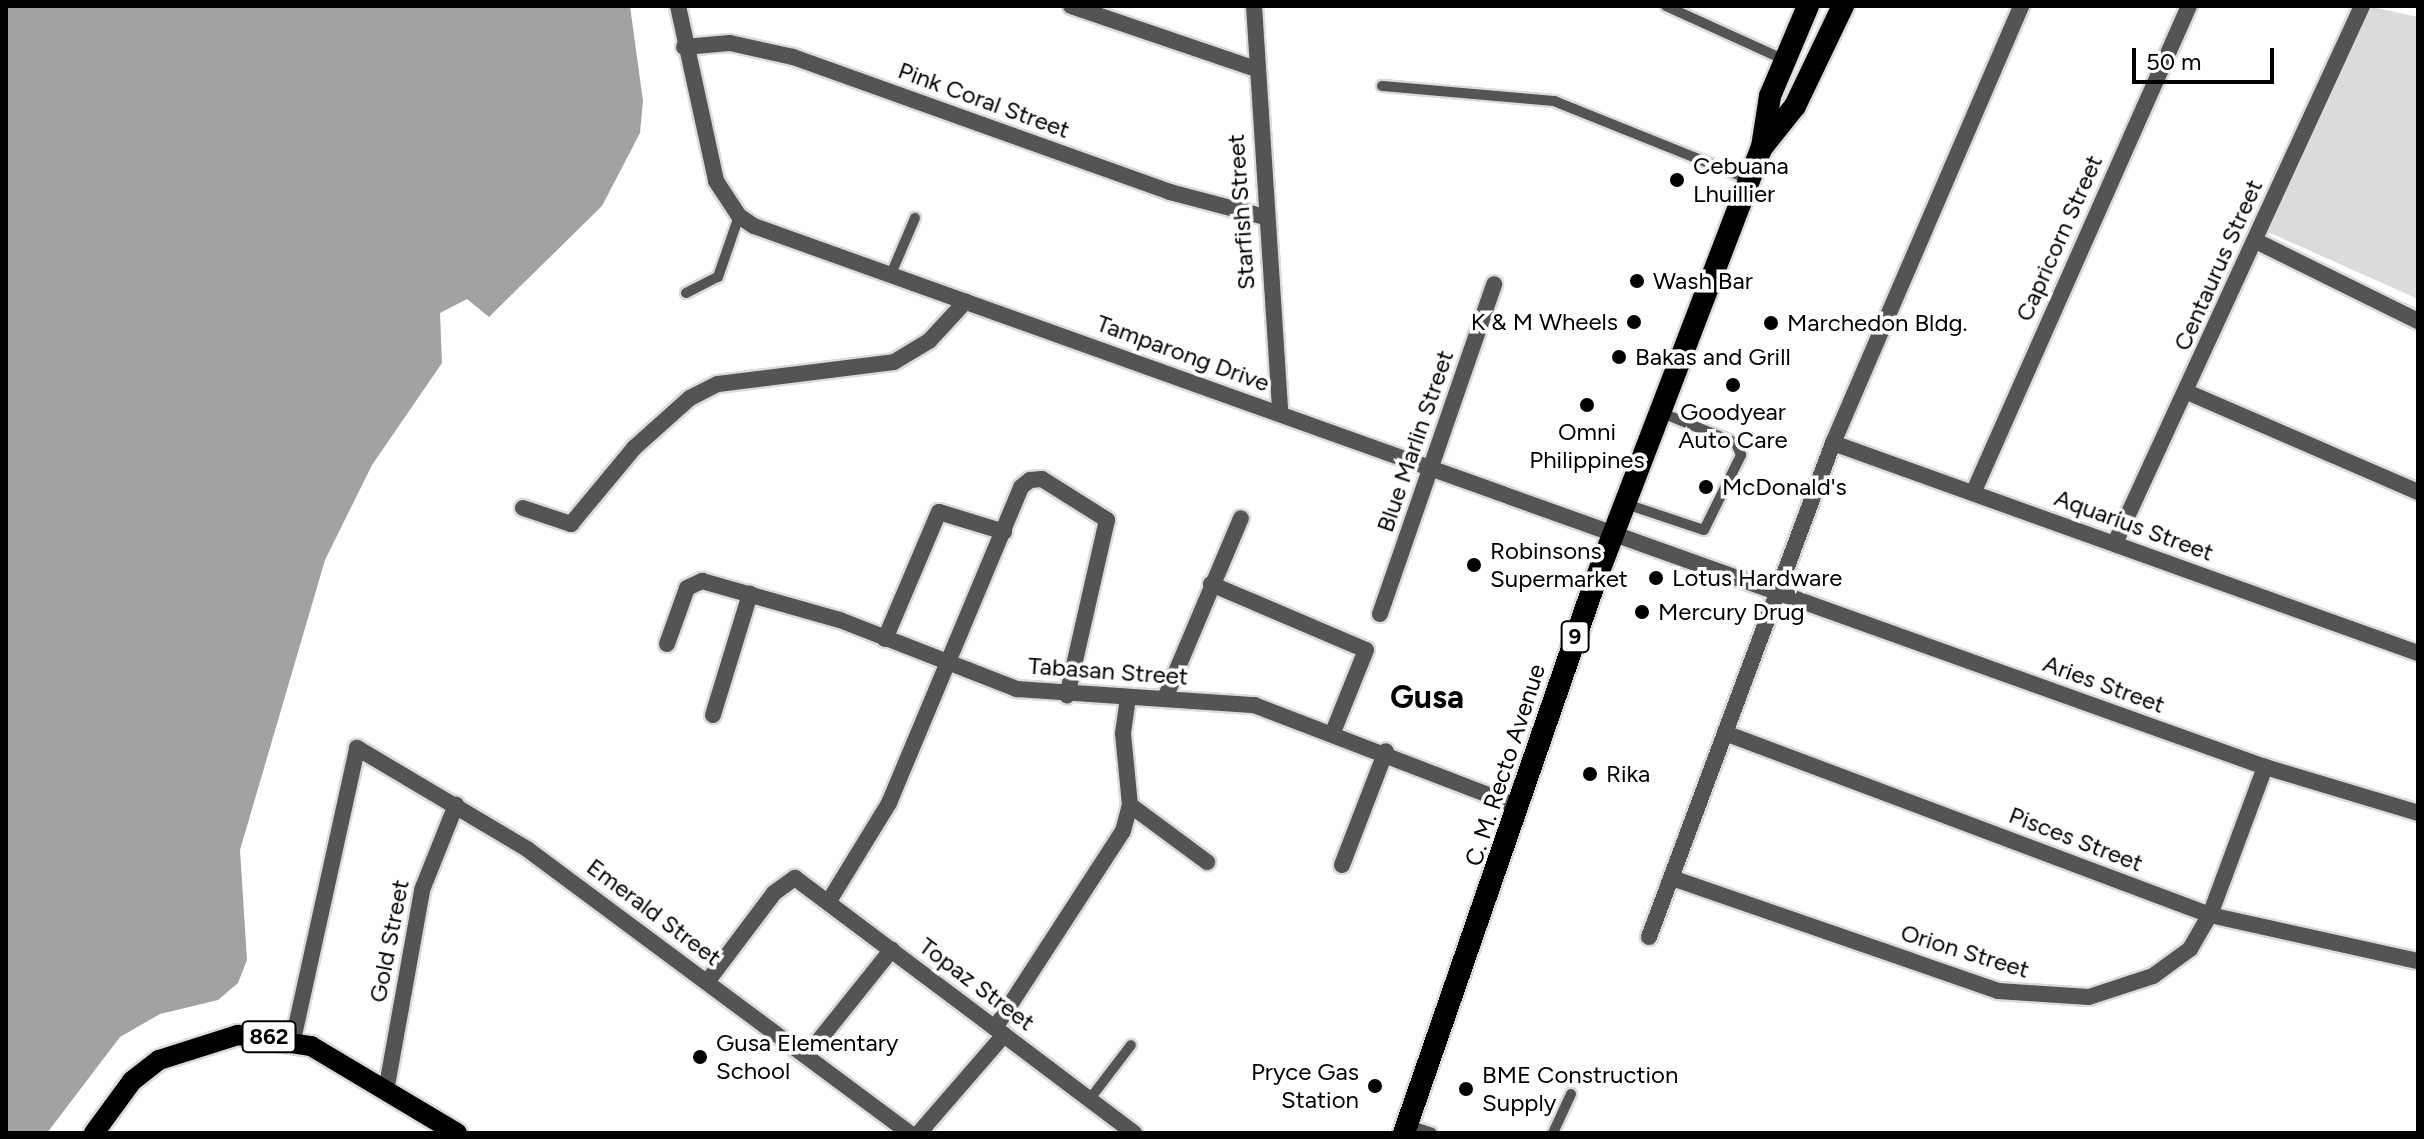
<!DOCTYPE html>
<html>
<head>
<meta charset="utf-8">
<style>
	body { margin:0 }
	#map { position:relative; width:2424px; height:1139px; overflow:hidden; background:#fff; font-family:Figtree,sans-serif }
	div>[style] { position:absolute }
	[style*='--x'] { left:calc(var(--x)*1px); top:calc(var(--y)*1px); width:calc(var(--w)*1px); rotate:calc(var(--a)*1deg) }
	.green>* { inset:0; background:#dbdbdb }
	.water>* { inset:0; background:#a2a2a2 }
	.roads { filter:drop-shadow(2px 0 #dbdbdb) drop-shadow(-2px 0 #dbdbdb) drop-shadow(0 2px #dbdbdb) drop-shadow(0 -2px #dbdbdb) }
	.service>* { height:10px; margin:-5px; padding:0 5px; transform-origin:5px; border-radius:5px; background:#545454 }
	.minor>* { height:16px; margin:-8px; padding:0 8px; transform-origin:8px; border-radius:8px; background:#545454 }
	.tertiary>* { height:16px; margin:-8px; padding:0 8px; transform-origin:8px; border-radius:8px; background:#545454 }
	.primary>* { height:20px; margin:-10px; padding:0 10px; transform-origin:10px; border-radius:10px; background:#000 }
	.trunk>* { height:22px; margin:-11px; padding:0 11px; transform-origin:11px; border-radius:11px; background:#000 }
	.dots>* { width:22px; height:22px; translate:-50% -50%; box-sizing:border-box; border:4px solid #fff; border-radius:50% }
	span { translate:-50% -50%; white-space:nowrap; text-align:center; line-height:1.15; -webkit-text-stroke:7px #fff; paint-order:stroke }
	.shield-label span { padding:2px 6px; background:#fff; border:2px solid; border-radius:6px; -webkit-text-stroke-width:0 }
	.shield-label { font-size:22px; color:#000; font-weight:700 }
	.street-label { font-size:24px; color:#000 }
	.poi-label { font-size:24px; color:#000 }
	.left { translate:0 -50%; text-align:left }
	.right { translate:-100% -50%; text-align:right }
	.district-label { font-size:32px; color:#000; font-weight:700 }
	.frame { position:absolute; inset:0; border:8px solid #000; pointer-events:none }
	.scale { position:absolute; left:2132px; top:48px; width:142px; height:36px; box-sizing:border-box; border:4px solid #000; border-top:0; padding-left:10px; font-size:24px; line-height:28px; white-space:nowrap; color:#000; -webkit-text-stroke:6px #fff; paint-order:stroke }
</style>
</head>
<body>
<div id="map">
	<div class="green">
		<i style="clip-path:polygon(2368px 6px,2418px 17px,2418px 299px,2268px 232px)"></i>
	</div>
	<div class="water">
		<i style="clip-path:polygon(6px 6px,630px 6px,643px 101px,640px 133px,602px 206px,489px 317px,467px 299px,440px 313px,442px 363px,372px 465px,325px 560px,240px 850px,247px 960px,238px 983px,218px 1000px,160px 1014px,120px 1037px,47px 1133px,6px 1133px)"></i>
	</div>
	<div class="roads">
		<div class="service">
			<i style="--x:1666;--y:6;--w:128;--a:24.4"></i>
			<i style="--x:1382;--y:86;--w:173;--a:5"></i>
			<i style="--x:1554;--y:101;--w:209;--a:21.9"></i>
			<i style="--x:891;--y:274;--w:61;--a:-66.8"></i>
			<i style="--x:686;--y:293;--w:36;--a:-27"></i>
			<i style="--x:718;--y:277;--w:65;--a:-71"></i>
			<i style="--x:1626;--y:504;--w:82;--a:18.4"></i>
			<i style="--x:1704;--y:530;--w:84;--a:-63.7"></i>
			<i style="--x:1741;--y:455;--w:13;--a:-113"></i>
			<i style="--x:1736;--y:443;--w:82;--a:-157.8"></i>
			<i style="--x:1089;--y:1100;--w:69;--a:-52.6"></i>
			<i style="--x:1408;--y:1125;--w:25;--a:18"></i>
			<i style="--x:1553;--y:1133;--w:43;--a:-65.2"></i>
		</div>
		<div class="minor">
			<i style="--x:678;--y:6;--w:179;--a:77.7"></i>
			<i style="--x:716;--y:181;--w:42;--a:56.7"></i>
			<i style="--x:739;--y:216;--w:18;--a:34"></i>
			<i style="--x:754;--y:226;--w:1605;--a:19.7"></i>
			<i style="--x:2265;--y:767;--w:160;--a:16.7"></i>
			<i style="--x:1071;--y:6;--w:192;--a:18.8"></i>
			<i style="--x:1254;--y:6;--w:408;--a:86.3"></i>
			<i style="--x:684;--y:47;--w:46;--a:-5"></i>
			<i style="--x:730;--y:43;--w:65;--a:12.5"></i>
			<i style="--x:793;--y:57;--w:400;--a:19.7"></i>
			<i style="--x:1170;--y:192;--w:98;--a:14.7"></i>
			<i style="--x:2256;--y:241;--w:181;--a:26.3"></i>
			<i style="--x:2187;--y:392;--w:252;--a:23.4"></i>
			<i style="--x:1833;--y:443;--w:622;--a:19.75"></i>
			<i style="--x:1974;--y:491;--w:531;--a:-66.09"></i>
			<i style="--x:523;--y:508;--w:51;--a:18.4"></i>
			<i style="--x:571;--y:524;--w:99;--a:-50.3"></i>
			<i style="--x:634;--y:448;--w:75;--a:-41.8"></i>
			<i style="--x:690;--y:398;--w:31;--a:-27"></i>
			<i style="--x:718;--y:384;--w:177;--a:-7.1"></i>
			<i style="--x:894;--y:362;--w:41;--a:-31"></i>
			<i style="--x:929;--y:341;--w:54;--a:-47.2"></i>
			<i style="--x:2115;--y:543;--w:591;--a:-65.3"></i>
			<i style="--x:1211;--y:584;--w:168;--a:23.1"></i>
			<i style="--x:1366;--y:650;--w:88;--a:111.9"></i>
			<i style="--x:1380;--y:614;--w:349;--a:-70.9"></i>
			<i style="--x:885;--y:639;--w:138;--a:-67"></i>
			<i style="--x:939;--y:512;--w:68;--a:17.1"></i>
			<i style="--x:667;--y:644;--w:59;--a:-70.3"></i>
			<i style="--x:687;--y:588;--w:17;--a:-25"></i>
			<i style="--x:702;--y:581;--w:143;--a:15.8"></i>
			<i style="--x:840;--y:620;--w:190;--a:21.3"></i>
			<i style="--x:1017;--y:689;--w:238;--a:3.9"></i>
			<i style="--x:1254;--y:705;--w:285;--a:21"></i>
			<i style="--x:1165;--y:698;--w:195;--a:-67.1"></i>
			<i style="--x:713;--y:715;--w:127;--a:-73"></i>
			<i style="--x:1725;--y:733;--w:518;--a:20.57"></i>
			<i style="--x:2210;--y:915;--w:213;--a:12.5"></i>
			<i style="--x:1130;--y:805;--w:96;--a:36.5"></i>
			<i style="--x:1342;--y:865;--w:122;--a:-68.9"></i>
			<i style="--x:1672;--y:878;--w:345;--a:19.1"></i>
			<i style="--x:1998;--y:991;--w:91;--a:3.8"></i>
			<i style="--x:2089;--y:997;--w:67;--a:-18.2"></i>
			<i style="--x:2153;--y:976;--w:46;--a:-36.1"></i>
			<i style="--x:2190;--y:949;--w:39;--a:-60"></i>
			<i style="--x:2210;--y:915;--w:158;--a:-69.6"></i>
			<i style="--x:829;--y:901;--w:115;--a:-58.5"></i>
			<i style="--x:889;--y:803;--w:342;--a:-67.3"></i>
			<i style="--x:1021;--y:487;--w:11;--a:-38"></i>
			<i style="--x:1030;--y:480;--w:12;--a:-5"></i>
			<i style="--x:1042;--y:479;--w:77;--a:32.2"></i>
			<i style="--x:1107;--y:520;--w:180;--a:102.8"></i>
			<i style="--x:1649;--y:937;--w:527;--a:-69.57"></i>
			<i style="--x:1833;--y:443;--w:476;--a:-66.7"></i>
			<i style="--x:707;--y:982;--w:111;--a:-53"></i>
			<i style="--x:774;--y:893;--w:26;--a:-36"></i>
			<i style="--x:795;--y:878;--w:261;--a:36.9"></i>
			<i style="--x:995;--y:1028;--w:235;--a:-57"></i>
			<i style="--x:1123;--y:831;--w:27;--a:-75"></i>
			<i style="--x:1130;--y:805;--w:72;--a:-95.6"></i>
			<i style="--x:1123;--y:733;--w:35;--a:-82"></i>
			<i style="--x:293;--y:1040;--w:299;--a:-77.6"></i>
			<i style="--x:357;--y:748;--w:198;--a:30.7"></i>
			<i style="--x:527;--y:849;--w:476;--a:36.6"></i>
			<i style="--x:808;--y:1054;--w:134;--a:-51.3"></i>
			<i style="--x:386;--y:1091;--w:204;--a:-79.8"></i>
			<i style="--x:422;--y:890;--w:92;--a:-68.2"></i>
		</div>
		<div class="tertiary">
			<i style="--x:919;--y:1133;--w:130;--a:-49.1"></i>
			<i style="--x:1004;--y:1035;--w:163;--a:37"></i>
		</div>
		<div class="primary">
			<i style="--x:94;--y:1133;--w:64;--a:-53.8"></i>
			<i style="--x:132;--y:1081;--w:34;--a:-38"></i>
			<i style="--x:159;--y:1060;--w:83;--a:-17.6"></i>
			<i style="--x:238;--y:1035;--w:74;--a:8.6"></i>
			<i style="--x:311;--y:1046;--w:170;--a:30.8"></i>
		</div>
		<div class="trunk">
			<i style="--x:1763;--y:146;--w:51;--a:-51.3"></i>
			<i style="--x:1795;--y:106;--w:111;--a:-64.4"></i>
			<i style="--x:1404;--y:1133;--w:586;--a:-70.89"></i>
			<i style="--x:1596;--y:579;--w:463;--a:-69"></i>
			<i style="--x:1762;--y:147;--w:52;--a:-81.1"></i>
			<i style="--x:1770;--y:96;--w:98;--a:-67.1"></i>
		</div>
	</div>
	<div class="dots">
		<i style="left:1677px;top:180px;background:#000"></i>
		<i style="left:1637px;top:281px;background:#000"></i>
		<i style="left:1634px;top:322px;background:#000"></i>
		<i style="left:1771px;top:323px;background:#000"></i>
		<i style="left:1619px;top:357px;background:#000"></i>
		<i style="left:1733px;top:385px;background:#000"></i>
		<i style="left:1587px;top:405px;background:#000"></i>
		<i style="left:1706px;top:487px;background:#000"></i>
		<i style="left:1474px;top:565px;background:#000"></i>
		<i style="left:1656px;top:578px;background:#000"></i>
		<i style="left:1642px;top:612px;background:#000"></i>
		<i style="left:1590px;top:774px;background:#000"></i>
		<i style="left:700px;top:1057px;background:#000"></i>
		<i style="left:1375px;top:1086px;background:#000"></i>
		<i style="left:1466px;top:1089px;background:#000"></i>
	</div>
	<div class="shield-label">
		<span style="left:1575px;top:637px">9</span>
		<span style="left:269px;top:1037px">862</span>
	</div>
	<div class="street-label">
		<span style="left:984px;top:100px;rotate:20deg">Pink Coral Street</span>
		<span style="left:1241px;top:212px;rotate:-94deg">Starfish Street</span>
		<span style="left:2059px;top:238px;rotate:-66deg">Capricorn Street</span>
		<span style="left:2218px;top:265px;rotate:-66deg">Centaurus Street</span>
		<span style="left:1183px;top:353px;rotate:20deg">Tamparong Drive</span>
		<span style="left:1415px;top:441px;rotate:-71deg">Blue Marlin Street</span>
		<span style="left:2134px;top:525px;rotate:20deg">Aquarius Street</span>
		<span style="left:1108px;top:671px;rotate:4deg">Tabasan Street</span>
		<span style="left:2104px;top:684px;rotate:20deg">Aries Street</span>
		<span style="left:1505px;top:765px;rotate:-72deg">C. M. Recto Avenue</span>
		<span style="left:2076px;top:839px;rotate:21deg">Pisces Street</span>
		<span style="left:654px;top:912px;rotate:37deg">Emerald Street</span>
		<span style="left:389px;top:941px;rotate:-79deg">Gold Street</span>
		<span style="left:1965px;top:951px;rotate:17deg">Orion Street</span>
		<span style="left:977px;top:984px;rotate:37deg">Topaz Street</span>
	</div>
	<div class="poi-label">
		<span class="left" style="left:1693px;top:180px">Cebuana<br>Lhuillier</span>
		<span class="left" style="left:1653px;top:281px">Wash Bar</span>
		<span class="right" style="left:1618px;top:322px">K &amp; M Wheels</span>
		<span class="left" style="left:1787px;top:323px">Marchedon Bldg.</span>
		<span class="left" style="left:1635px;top:357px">Bakas and Grill</span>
		<span style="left:1733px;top:426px">Goodyear<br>Auto Care</span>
		<span style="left:1587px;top:446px">Omni<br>Philippines</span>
		<span class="left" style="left:1722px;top:487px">McDonald's</span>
		<span class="left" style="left:1490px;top:565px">Robinsons<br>Supermarket</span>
		<span class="left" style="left:1672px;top:578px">Lotus Hardware</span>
		<span class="left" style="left:1658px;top:612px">Mercury Drug</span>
		<span class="left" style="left:1606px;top:774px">Rika</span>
		<span class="left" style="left:716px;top:1057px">Gusa Elementary<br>School</span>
		<span class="right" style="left:1359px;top:1086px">Pryce Gas<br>Station</span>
		<span class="left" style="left:1482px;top:1089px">BME Construction<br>Supply</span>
	</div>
	<div class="district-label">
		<span style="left:1427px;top:697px">Gusa</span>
	</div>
	<div class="frame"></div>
	<div class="scale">50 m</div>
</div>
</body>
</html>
